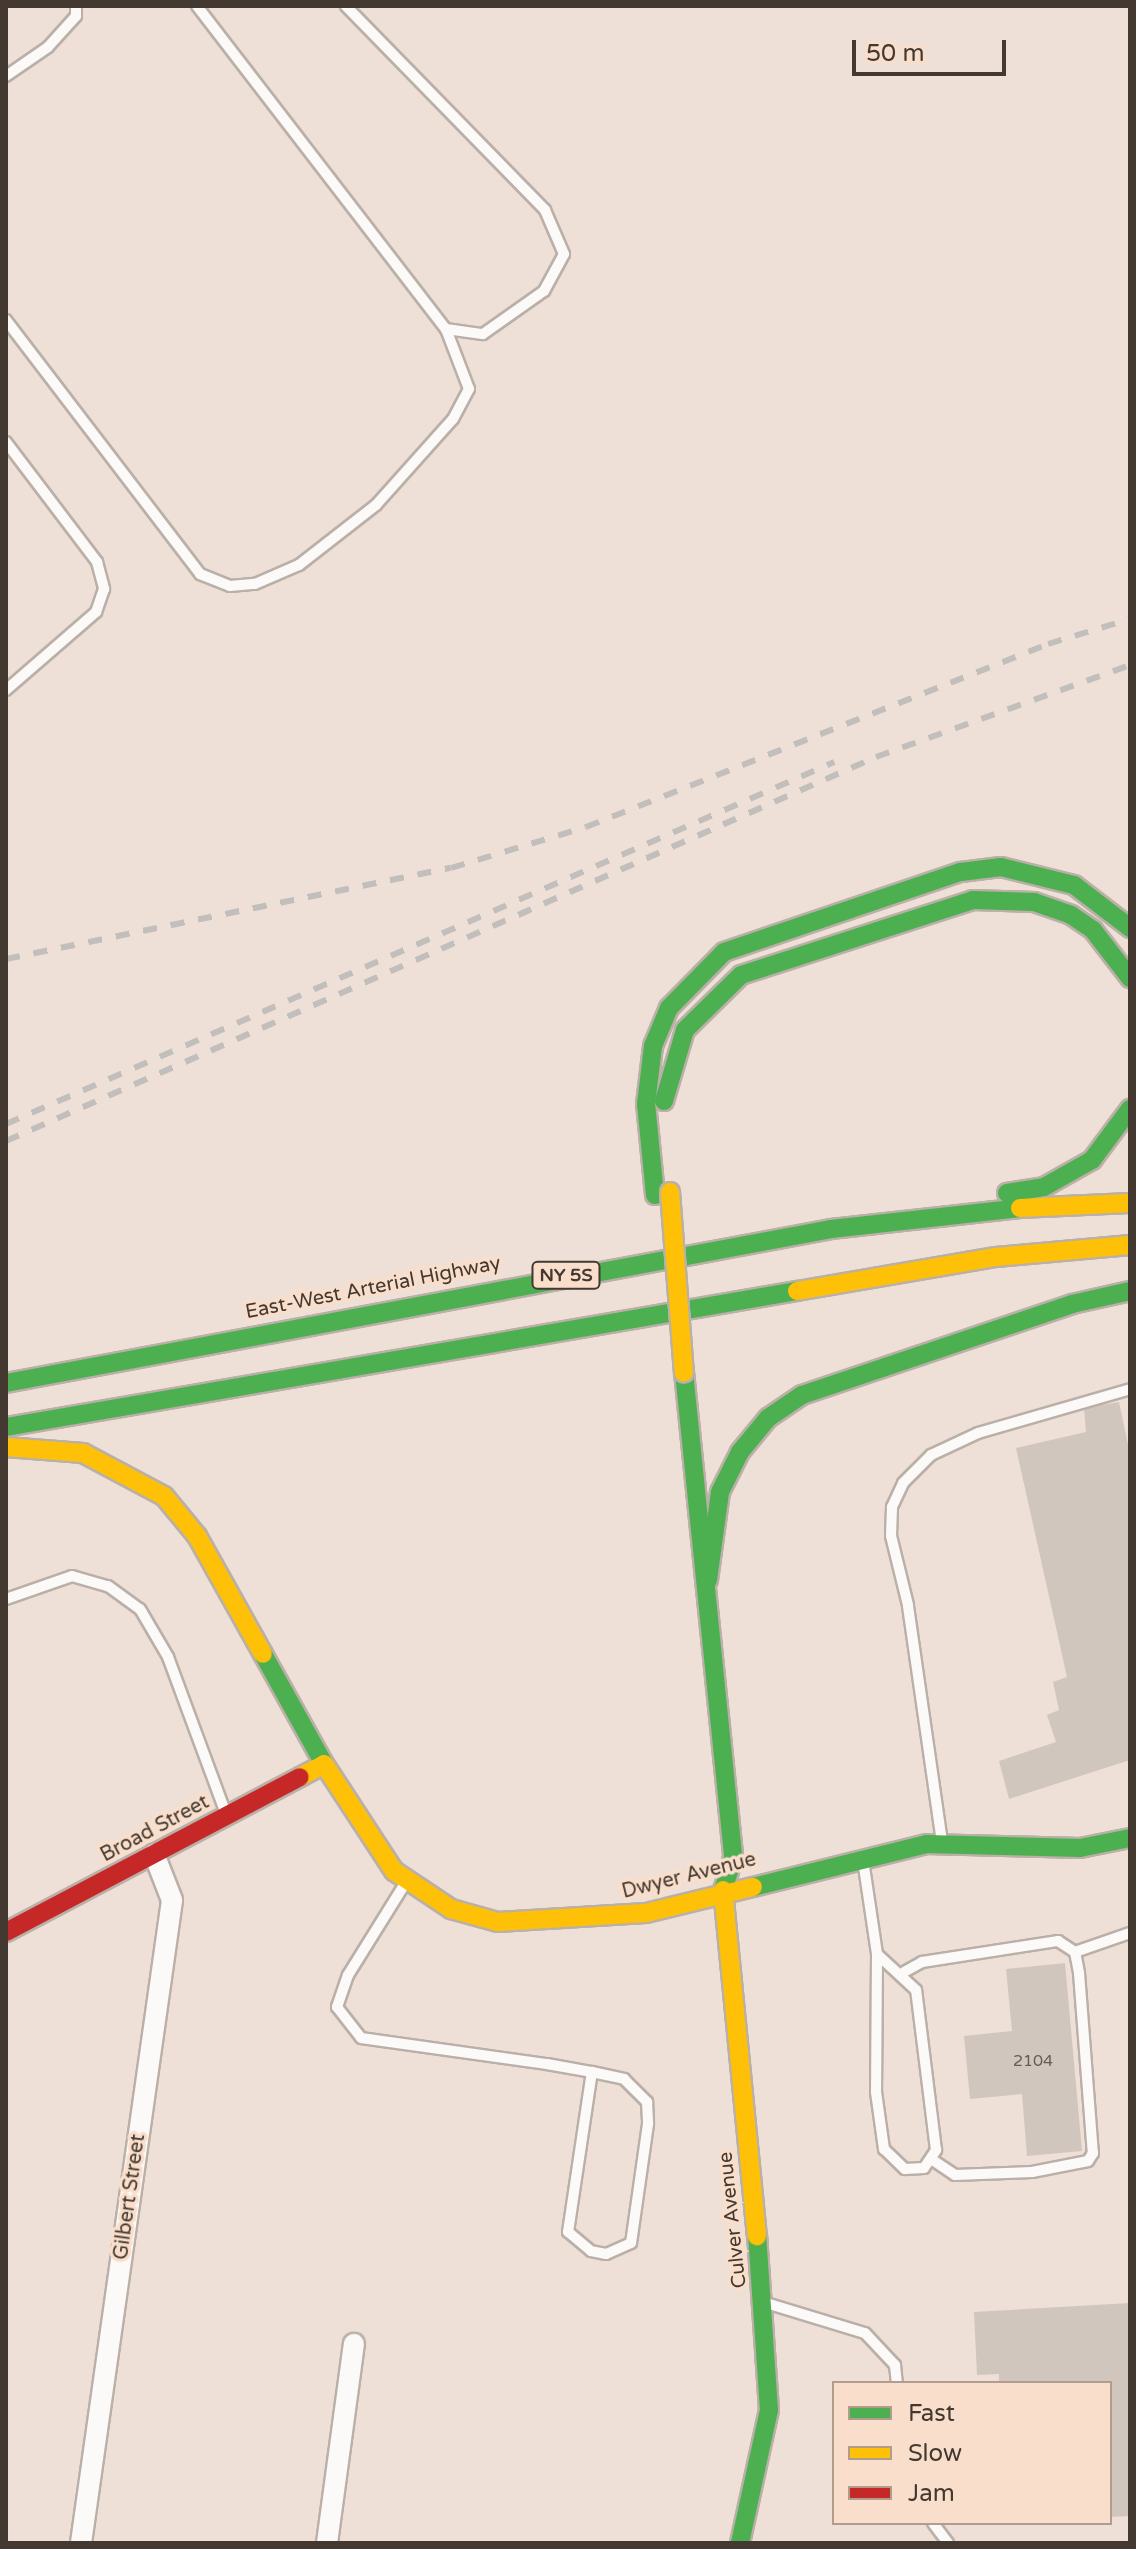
<!DOCTYPE html>
<html>
<head>
<meta charset="utf-8">
<style>
	body { margin:0 }
	#map { position:relative; width:1136px; height:2549px; overflow:hidden; background:#eee0d6; font-family:"Varela Round",sans-serif }
	div>[style] { position:absolute }
	[style*='--x'] { left:calc(var(--x)*1px); top:calc(var(--y)*1px); width:calc(var(--w)*1px); rotate:calc(var(--a)*1deg) }
	.building>* { inset:0; background:#d1c6bd }
	.roads { filter:drop-shadow(2px 0 #bab0a8) drop-shadow(-2px 0 #bab0a8) drop-shadow(0 2px #bab0a8) drop-shadow(0 -2px #bab0a8) }
	.lane>* { height:10px; margin:-5px; padding:0 5px; transform-origin:5px; border-radius:5px; background:#fcfaf9 }
	.street>* { height:20px; margin:-10px; padding:0 10px; transform-origin:10px; border-radius:10px; background:#fcfaf9 }
	.fast>* { height:18px; margin:-9px; padding:0 9px; transform-origin:9px; border-radius:9px; background:#4caf50 }
	.slow>* { height:18px; margin:-9px; padding:0 9px; transform-origin:9px; border-radius:9px; background:#ffc107 }
	.jam>* { height:18px; margin:-9px; padding:0 9px; transform-origin:9px; border-radius:9px; background:#c62828 }
	.rail>* { height:6px; margin-top:-3px; transform-origin:0; background:repeating-linear-gradient(90deg,#c2bebc 0 14px,transparent 0 28px) }
	.bridges { filter:drop-shadow(2px 0 #bab0a8) drop-shadow(-2px 0 #bab0a8) drop-shadow(0 2px #bab0a8) drop-shadow(0 -2px #bab0a8) }
	.slow-bridge>* { height:18px; margin:-9px; padding:0 9px; transform-origin:9px; border-radius:9px; background:#ffc107 }
	span { translate:-50% -50%; white-space:nowrap; text-align:center; line-height:1.15; -webkit-text-stroke:7px #f9dfcb; paint-order:stroke }
	.number-label { font-size:16px; color:#665c54 }
	.number-label span { -webkit-text-stroke-width:0 }
	.shield-label span { padding:2px 6px; background:#f9dfcb; border:2px solid; border-radius:6px; -webkit-text-stroke-width:0 }
	.shield-label { font-size:18px; color:#433931; font-weight:700 }
	.street-label { font-size:20px; color:#433931 }
	.frame { position:absolute; inset:0; border:8px solid #433931; pointer-events:none }
	.legend { position:absolute; left:832px; top:2381px; width:280px; height:144px; box-sizing:border-box; background:#f9dfcb; border:2px solid #b09d8d; margin:0; padding:10px 14px; list-style:none; font-size:24px; color:#433931 }
	.legend li { display:flex; align-items:center; gap:16px; height:40px }
	.legend b { width:40px; border:2px solid #b09d8d }
	.scale { position:absolute; left:852px; top:40px; width:154px; height:36px; box-sizing:border-box; border:4px solid #433931; border-top:0; padding-left:10px; font-size:24px; line-height:28px; white-space:nowrap; color:#433931; -webkit-text-stroke:6px #f9dfcb; paint-order:stroke }
</style>
</head>
<body>
<div id="map">
	<div class="building">
		<i style="clip-path:polygon(1119px 1402px,1130px 1454px,1130px 1760px,1009px 1799px,999px 1761px,1056px 1742px,1047px 1715px,1059px 1710px,1053px 1682px,1067px 1677px,1016px 1448px,1086px 1432px,1084px 1408px)"></i>
		<i style="clip-path:polygon(1065px 1963px,1082px 2151px,1027px 2156px,1022px 2094px,970px 2099px,964px 2036px,1012px 2031px,1006px 1969px)"></i>
		<i style="clip-path:polygon(1130px 2303px,1130px 2516px,1110px 2517px,1110px 2383px,999px 2383px,999px 2374px,977px 2375px,974px 2312px)"></i>
	</div>
	<div class="roads">
		<div class="lane">
			<i style="--x:197;--y:6;--w:408;--a:52.4"></i>
			<i style="--x:446;--y:329;--w:37;--a:8"></i>
			<i style="--x:483;--y:334;--w:75;--a:-35.2"></i>
			<i style="--x:544;--y:291;--w:42;--a:-61.6"></i>
			<i style="--x:564;--y:254;--w:48;--a:-113.4"></i>
			<i style="--x:545;--y:210;--w:285;--a:-134.3"></i>
			<i style="--x:6;--y:76;--w:51;--a:-34.6"></i>
			<i style="--x:48;--y:47;--w:42;--a:-47.9"></i>
			<i style="--x:76;--y:16;--w:10;--a:-90"></i>
			<i style="--x:6;--y:320;--w:320;--a:52.6"></i>
			<i style="--x:200;--y:574;--w:32;--a:22"></i>
			<i style="--x:230;--y:586;--w:25;--a:-5"></i>
			<i style="--x:255;--y:584;--w:48;--a:-23.4"></i>
			<i style="--x:299;--y:565;--w:98;--a:-37.9"></i>
			<i style="--x:376;--y:505;--w:115;--a:-48.2"></i>
			<i style="--x:453;--y:419;--w:34;--a:-62"></i>
			<i style="--x:469;--y:389;--w:64;--a:-111"></i>
			<i style="--x:6;--y:442;--w:151;--a:52.8"></i>
			<i style="--x:97;--y:562;--w:28;--a:75"></i>
			<i style="--x:104;--y:589;--w:24;--a:109"></i>
			<i style="--x:96;--y:612;--w:119;--a:139.1"></i>
			<i style="--x:6;--y:1599;--w:70;--a:-19.2"></i>
			<i style="--x:72;--y:1576;--w:37;--a:16"></i>
			<i style="--x:108;--y:1586;--w:39;--a:36"></i>
			<i style="--x:140;--y:1609;--w:56;--a:59.7"></i>
			<i style="--x:168;--y:1657;--w:167;--a:69.7"></i>
			<i style="--x:942;--y:1842;--w:239;--a:-98.2"></i>
			<i style="--x:908;--y:1605;--w:71;--a:-103.8"></i>
			<i style="--x:891;--y:1536;--w:29;--a:-88"></i>
			<i style="--x:892;--y:1507;--w:26;--a:-65"></i>
			<i style="--x:903;--y:1483;--w:40;--a:-45"></i>
			<i style="--x:931;--y:1455;--w:52;--a:-25.1"></i>
			<i style="--x:978;--y:1433;--w:158;--a:-16.1"></i>
			<i style="--x:863;--y:1860;--w:95;--a:81.5"></i>
			<i style="--x:877;--y:1954;--w:138;--a:90.4"></i>
			<i style="--x:876;--y:2092;--w:58;--a:82"></i>
			<i style="--x:884;--y:2149;--w:29;--a:44"></i>
			<i style="--x:905;--y:2169;--w:19;--a:-3"></i>
			<i style="--x:924;--y:2168;--w:22;--a:-56"></i>
			<i style="--x:936;--y:2150;--w:161;--a:-97.1"></i>
			<i style="--x:916;--y:1990;--w:53;--a:-137.3"></i>
			<i style="--x:406;--y:1882;--w:110;--a:121.9"></i>
			<i style="--x:348;--y:1975;--w:34;--a:109"></i>
			<i style="--x:337;--y:2007;--w:39;--a:52"></i>
			<i style="--x:361;--y:2038;--w:188;--a:8"></i>
			<i style="--x:547;--y:2064;--w:46;--a:10.1"></i>
			<i style="--x:592;--y:2072;--w:33;--a:12"></i>
			<i style="--x:624;--y:2079;--w:33;--a:45"></i>
			<i style="--x:647;--y:2102;--w:22;--a:87"></i>
			<i style="--x:648;--y:2124;--w:120;--a:98.1"></i>
			<i style="--x:631;--y:2243;--w:27;--a:156"></i>
			<i style="--x:606;--y:2254;--w:15;--a:-169"></i>
			<i style="--x:591;--y:2251;--w:30;--a:-140"></i>
			<i style="--x:568;--y:2232;--w:162;--a:-81.5"></i>
			<i style="--x:1075;--y:1952;--w:58;--a:-19.1"></i>
			<i style="--x:904;--y:1972;--w:21;--a:-29"></i>
			<i style="--x:922;--y:1962;--w:138;--a:-8.8"></i>
			<i style="--x:1058;--y:1941;--w:20;--a:33"></i>
			<i style="--x:1075;--y:1952;--w:21;--a:79"></i>
			<i style="--x:1079;--y:1973;--w:181;--a:85.6"></i>
			<i style="--x:1093;--y:2153;--w:9;--a:122"></i>
			<i style="--x:1088;--y:2161;--w:57;--a:168.9"></i>
			<i style="--x:1032;--y:2172;--w:77;--a:177.8"></i>
			<i style="--x:955;--y:2175;--w:25;--a:-146"></i>
			<i style="--x:766;--y:2303;--w:103;--a:16.9"></i>
			<i style="--x:865;--y:2333;--w:44;--a:46.8"></i>
			<i style="--x:895;--y:2365;--w:18;--a:84"></i>
			<i style="--x:933;--y:2523;--w:25;--a:53"></i>
		</div>
		<div class="street">
			<i style="--x:81;--y:2543;--w:649;--a:-81.94"></i>
			<i style="--x:172;--y:1900;--w:49;--a:-111.4"></i>
			<i style="--x:327;--y:2543;--w:201;--a:-82.3"></i>
		</div>
		<div class="fast">
			<i style="--x:664;--y:1101;--w:74;--a:-73.5"></i>
			<i style="--x:685;--y:1030;--w:78;--a:-44.5"></i>
			<i style="--x:741;--y:975;--w:244;--a:-17.9"></i>
			<i style="--x:973;--y:900;--w:61;--a:1.9"></i>
			<i style="--x:1034;--y:902;--w:39;--a:19"></i>
			<i style="--x:1071;--y:915;--w:27;--a:34"></i>
			<i style="--x:1093;--y:930;--w:61;--a:52.4"></i>
			<i style="--x:1007;--y:1193;--w:37;--a:-9"></i>
			<i style="--x:1044;--y:1187;--w:55;--a:-29.4"></i>
			<i style="--x:1092;--y:1160;--w:64;--a:-53.3"></i>
			<i style="--x:655;--y:1195;--w:91;--a:-95.6"></i>
			<i style="--x:646;--y:1104;--w:58;--a:-83.1"></i>
			<i style="--x:653;--y:1046;--w:41;--a:-67.2"></i>
			<i style="--x:669;--y:1008;--w:78;--a:-45.5"></i>
			<i style="--x:724;--y:952;--w:250;--a:-18.7"></i>
			<i style="--x:961;--y:872;--w:40;--a:-7.1"></i>
			<i style="--x:1001;--y:867;--w:75;--a:13.9"></i>
			<i style="--x:1074;--y:885;--w:71;--a:37.5"></i>
			<i style="--x:684;--y:1372;--w:488;--a:84.2"></i>
			<i style="--x:733;--y:1858;--w:34;--a:107"></i>
			<i style="--x:6;--y:1383;--w:839;--a:-10.57"></i>
			<i style="--x:831;--y:1229;--w:190;--a:-6.3"></i>
			<i style="--x:6;--y:1427;--w:803;--a:-9.76"></i>
			<i style="--x:708;--y:1580;--w:89;--a:-82.2"></i>
			<i style="--x:720;--y:1492;--w:45;--a:-63.4"></i>
			<i style="--x:740;--y:1452;--w:44;--a:-50.5"></i>
			<i style="--x:768;--y:1418;--w:41;--a:-34.1"></i>
			<i style="--x:802;--y:1395;--w:285;--a:-18.6"></i>
			<i style="--x:1072;--y:1304;--w:59;--a:-12.6"></i>
			<i style="--x:263;--y:1654;--w:126;--a:61"></i>
			<i style="--x:753;--y:1887;--w:179;--a:-13.9"></i>
			<i style="--x:927;--y:1844;--w:153;--a:1.5"></i>
			<i style="--x:1080;--y:1848;--w:51;--a:-11.3"></i>
			<i style="--x:740;--y:2543;--w:136;--a:-77.7"></i>
			<i style="--x:769;--y:2410;--w:174;--a:-93.9"></i>
		</div>
		<div class="slow">
			<i style="--x:1020;--y:1208;--w:110;--a:-2.6"></i>
			<i style="--x:797;--y:1291;--w:202;--a:-9.7"></i>
			<i style="--x:996;--y:1257;--w:135;--a:-5.1"></i>
			<i style="--x:6;--y:1447;--w:77;--a:4.5"></i>
			<i style="--x:83;--y:1453;--w:92;--a:28"></i>
			<i style="--x:164;--y:1496;--w:52;--a:50.5"></i>
			<i style="--x:197;--y:1536;--w:135;--a:60.8"></i>
			<i style="--x:300;--y:1777;--w:27;--a:-28"></i>
			<i style="--x:324;--y:1764;--w:128;--a:56.8"></i>
			<i style="--x:394;--y:1871;--w:69;--a:33.7"></i>
			<i style="--x:451;--y:1909;--w:49;--a:15.5"></i>
			<i style="--x:498;--y:1922;--w:148;--a:-3.5"></i>
			<i style="--x:646;--y:1913;--w:110;--a:-13.7"></i>
			<i style="--x:723;--y:1890;--w:348;--a:84.4"></i>
		</div>
		<div class="jam">
			<i style="--x:6;--y:1932;--w:332;--a:-27.8"></i>
		</div>
	</div>
	<div class="rail">
		<i style="--x:6;--y:959;--w:454;--a:-11.6"></i>
		<i style="--x:451;--y:868;--w:141;--a:-16.9"></i>
		<i style="--x:586;--y:827;--w:497;--a:-21.6"></i>
		<i style="--x:1048;--y:644;--w:86;--a:-17"></i>
		<i style="--x:6;--y:1124;--w:904;--a:-23.61"></i>
		<i style="--x:6;--y:1141;--w:951;--a:-23.82"></i>
		<i style="--x:876;--y:757;--w:270;--a:-19.9"></i>
	</div>
	<div class="bridges">
		<div class="slow-bridge">
			<i style="--x:670;--y:1192;--w:181;--a:85.6"></i>
		</div>
	</div>
	<div class="number-label">
		<span style="left:1033px;top:2061px">2104</span>
	</div>
	<div class="shield-label">
		<span style="left:566px;top:1275px">NY 5S</span>
	</div>
	<div class="street-label">
		<span style="left:373px;top:1288px;rotate:-11deg">East-West Arterial Highway</span>
		<span style="left:155px;top:1829px;rotate:-28deg">Broad Street</span>
		<span style="left:689px;top:1876px;rotate:-14deg">Dwyer Avenue</span>
		<span style="left:130px;top:2197px;rotate:-82deg">Gilbert Street</span>
		<span style="left:733px;top:2220px;rotate:-96deg">Culver Avenue</span>
	</div>
	<div class="frame"></div>
	<ul class="legend">
	<li><b style="height:10px;background:#4caf50"></b>Fast</li>
	<li><b style="height:10px;background:#ffc107"></b>Slow</li>
	<li><b style="height:10px;background:#c62828"></b>Jam</li>
	</ul>
	<div class="scale">50 m</div>
</div>
</body>
</html>
